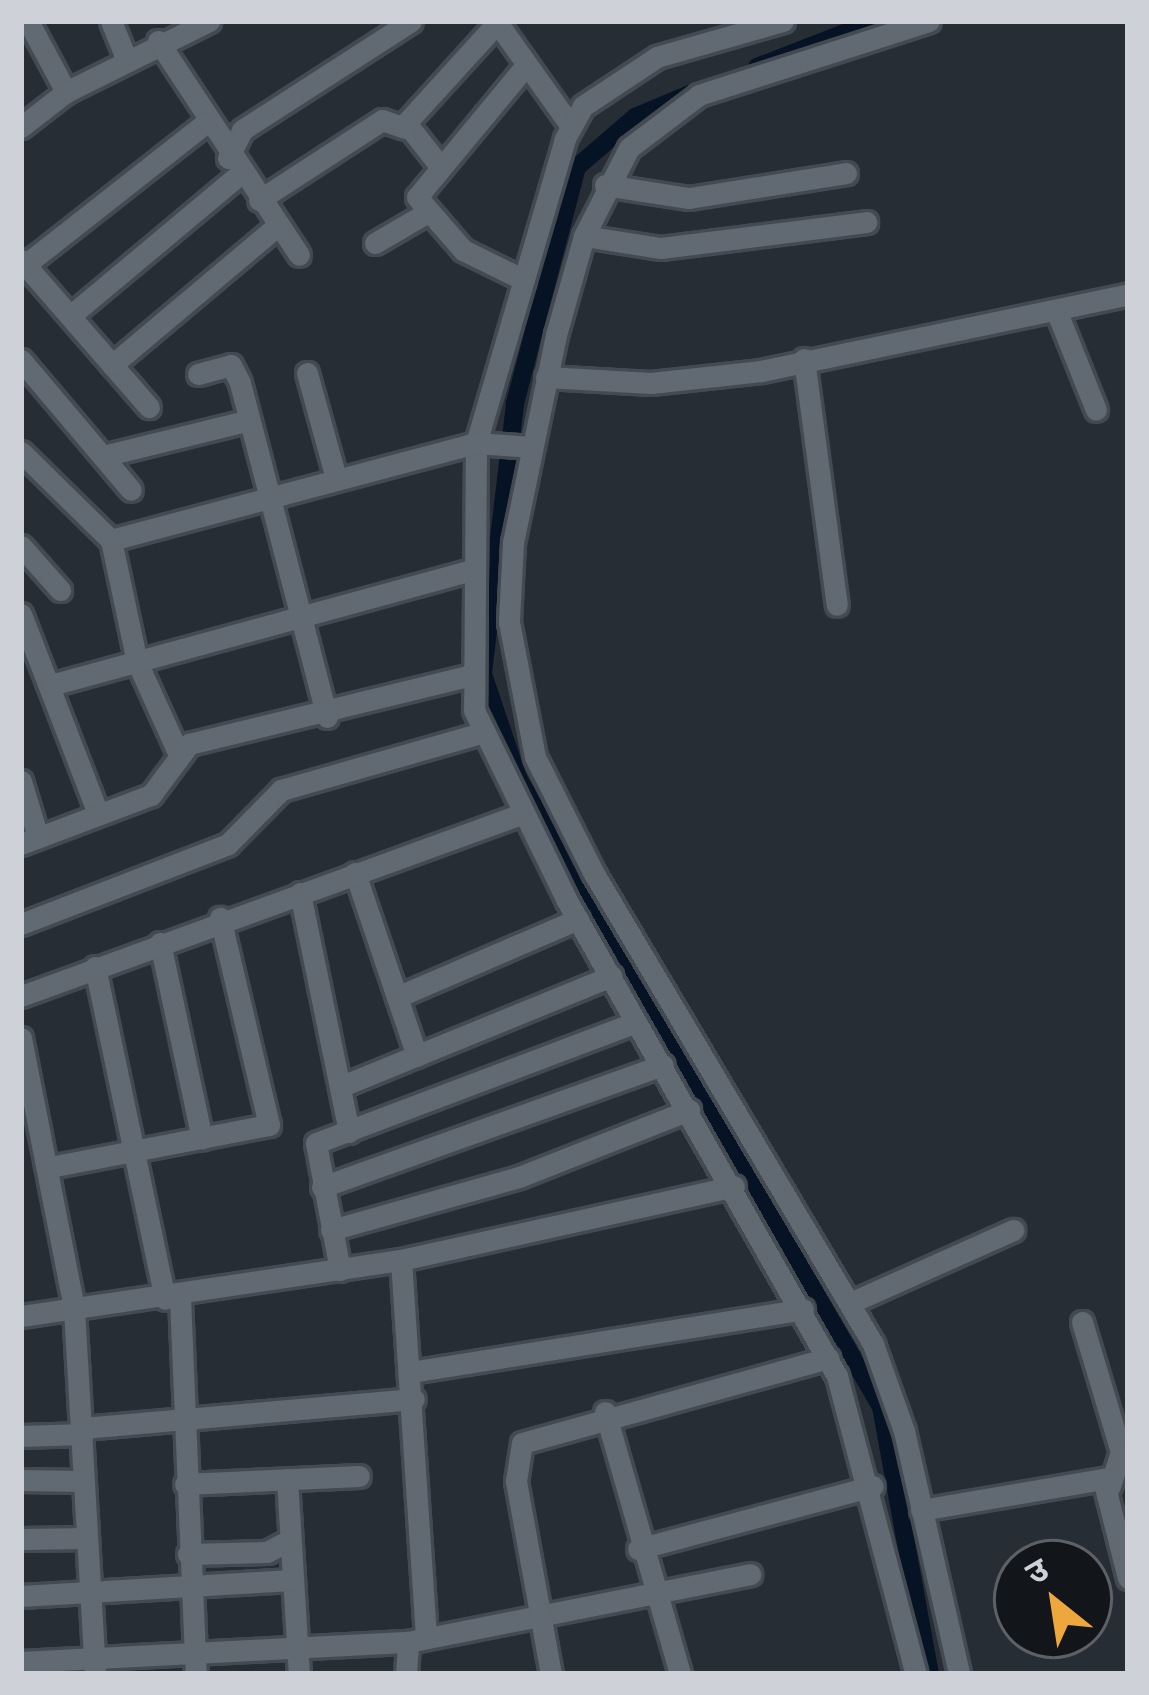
<!DOCTYPE html>
<html>
<head>
<meta charset="utf-8">
<style>
	body { margin:0 }
	#map { position:relative; width:1149px; height:1695px; overflow:hidden; background:#262d35; font-family:"PT Sans Narrow","Noto Sans Devanagari",sans-serif }
	div>[style] { position:absolute }
	[style*='--x'] { left:calc(var(--x)*1px); top:calc(var(--y)*1px); width:calc(var(--w)*1px); rotate:calc(var(--a)*1deg) }
	.canal>* { height:18px; margin:-9px; padding:0 9px; transform-origin:9px; border-radius:9px; background:#051324 }
	.roads { filter:drop-shadow(3px 0 #444a51) drop-shadow(-3px 0 #444a51) drop-shadow(0 3px #444a51) drop-shadow(0 -3px #444a51) }
	.minor>* { height:21px; margin:-10.5px; padding:0 10.5px; transform-origin:10.5px; border-radius:10.5px; background:#616972 }
	span { translate:-50% -50%; white-space:nowrap; text-align:center; line-height:1.15; -webkit-text-stroke:12px #121519; paint-order:stroke }
	.frame { position:absolute; inset:0; border:24px solid #ced2d8; pointer-events:none }
	.north { position:absolute; left:993px; top:1539px; width:120px; height:120px; box-sizing:border-box; background:#121519; border:3px solid #5d6165; border-radius:50%; rotate:330deg; font-size:33px; font-weight:700; line-height:48px; text-align:center; color:#ced2d8 }
	.north::after { content:''; display:block; margin:auto; width:42px; height:54px; background:#eea73d; clip-path:polygon(50% 0,100% 100%,50% 72%,0 100%) }
</style>
</head>
<body>
<div id="map">
	<div class="canal">
		<i style="--x:757;--y:67;--w:127;--a:-21.3"></i>
		<i style="--x:692;--y:93;--w:62;--a:157.2"></i>
		<i style="--x:635;--y:117;--w:77;--a:139.2"></i>
		<i style="--x:577;--y:167;--w:245;--a:104.7"></i>
		<i style="--x:515;--y:404;--w:272;--a:96.8"></i>
		<i style="--x:483;--y:674;--w:110;--a:71.4"></i>
		<i style="--x:518;--y:778;--w:726;--a:60.01"></i>
		<i style="--x:881;--y:1407;--w:271;--a:79.6"></i>
	</div>
	<div class="roads">
		<div class="minor">
			<i style="--x:28;--y:21;--w:81;--a:61.8"></i>
			<i style="--x:66;--y:92;--w:160;--a:-26.4"></i>
			<i style="--x:111;--y:21;--w:35;--a:68"></i>
			<i style="--x:496;--y:21;--w:129;--a:54.5"></i>
			<i style="--x:783;--y:21;--w:131;--a:164.1"></i>
			<i style="--x:657;--y:57;--w:89;--a:146.5"></i>
			<i style="--x:583;--y:106;--w:38;--a:119"></i>
			<i style="--x:565;--y:139;--w:317;--a:106.3"></i>
			<i style="--x:476;--y:443;--w:267;--a:90.4"></i>
			<i style="--x:474;--y:710;--w:210;--a:64"></i>
			<i style="--x:566;--y:899;--w:549;--a:60.4"></i>
			<i style="--x:837;--y:1376;--w:308;--a:75.2"></i>
			<i style="--x:929;--y:21;--w:242;--a:162.2"></i>
			<i style="--x:699;--y:95;--w:88;--a:142.9"></i>
			<i style="--x:629;--y:148;--w:99;--a:117.1"></i>
			<i style="--x:584;--y:236;--w:103;--a:105.8"></i>
			<i style="--x:556;--y:335;--w:211;--a:101.7"></i>
			<i style="--x:513;--y:542;--w:80;--a:92.9"></i>
			<i style="--x:509;--y:622;--w:137;--a:79.1"></i>
			<i style="--x:535;--y:757;--w:129;--a:63.2"></i>
			<i style="--x:593;--y:872;--w:549;--a:59.32"></i>
			<i style="--x:873;--y:1344;--w:92;--a:70.4"></i>
			<i style="--x:904;--y:1431;--w:249;--a:77.2"></i>
			<i style="--x:158;--y:41;--w:256;--a:56.6"></i>
			<i style="--x:523;--y:69;--w:166;--a:129.6"></i>
			<i style="--x:417;--y:197;--w:70;--a:49"></i>
			<i style="--x:463;--y:250;--w:68;--a:26.2"></i>
			<i style="--x:21;--y:127;--w:57;--a:-37.9"></i>
			<i style="--x:228;--y:158;--w:31;--a:-63"></i>
			<i style="--x:242;--y:130;--w:201;--a:-32.8"></i>
			<i style="--x:439;--y:165;--w:53;--a:-128.2"></i>
			<i style="--x:406;--y:123;--w:135;--a:-47.7"></i>
			<i style="--x:605;--y:185;--w:85;--a:8.8"></i>
			<i style="--x:689;--y:198;--w:159;--a:-9"></i>
			<i style="--x:259;--y:200;--w:147;--a:-33"></i>
			<i style="--x:382;--y:120;--w:24;--a:19"></i>
			<i style="--x:584;--y:236;--w:78;--a:8.9"></i>
			<i style="--x:661;--y:248;--w:207;--a:-7.2"></i>
			<i style="--x:375;--y:243;--w:61;--a:-30.3"></i>
			<i style="--x:21;--y:260;--w:195;--a:49"></i>
			<i style="--x:25;--y:265;--w:231;--a:-38.2"></i>
			<i style="--x:1058;--y:315;--w:102;--a:68.2"></i>
			<i style="--x:70;--y:316;--w:222;--a:-39.9"></i>
			<i style="--x:804;--y:359;--w:248;--a:82.4"></i>
			<i style="--x:21;--y:360;--w:170;--a:49.8"></i>
			<i style="--x:112;--y:365;--w:216;--a:-40.1"></i>
			<i style="--x:307;--y:373;--w:109;--a:74.6"></i>
			<i style="--x:198;--y:374;--w:34;--a:-15"></i>
			<i style="--x:231;--y:365;--w:20;--a:63"></i>
			<i style="--x:240;--y:383;--w:345;--a:75.4"></i>
			<i style="--x:546;--y:377;--w:105;--a:3.3"></i>
			<i style="--x:651;--y:383;--w:111;--a:-6.2"></i>
			<i style="--x:761;--y:371;--w:375;--a:-11.8"></i>
			<i style="--x:21;--y:452;--w:126;--a:44.4"></i>
			<i style="--x:111;--y:540;--w:378;--a:-14.9"></i>
			<i style="--x:476;--y:443;--w:56;--a:4.1"></i>
			<i style="--x:103;--y:456;--w:147;--a:-13.8"></i>
			<i style="--x:111;--y:540;--w:125;--a:78"></i>
			<i style="--x:137;--y:662;--w:97;--a:65.6"></i>
			<i style="--x:21;--y:546;--w:59;--a:48.4"></i>
			<i style="--x:21;--y:614;--w:214;--a:68.9"></i>
			<i style="--x:51;--y:685;--w:432;--a:-15.3"></i>
			<i style="--x:21;--y:781;--w:59;--a:73.1"></i>
			<i style="--x:21;--y:844;--w:139;--a:-20.7"></i>
			<i style="--x:151;--y:795;--w:64;--a:-53.3"></i>
			<i style="--x:189;--y:744;--w:290;--a:-13.7"></i>
			<i style="--x:355;--y:873;--w:193;--a:71.3"></i>
			<i style="--x:300;--y:893;--w:244;--a:78.4"></i>
			<i style="--x:21;--y:924;--w:222;--a:-21.1"></i>
			<i style="--x:228;--y:844;--w:76;--a:-45.5"></i>
			<i style="--x:281;--y:790;--w:204;--a:-15.9"></i>
			<i style="--x:160;--y:943;--w:200;--a:77.9"></i>
			<i style="--x:95;--y:967;--w:339;--a:78.1"></i>
			<i style="--x:21;--y:996;--w:532;--a:-20"></i>
			<i style="--x:397;--y:997;--w:197;--a:-23.3"></i>
			<i style="--x:21;--y:1038;--w:276;--a:78.9"></i>
			<i style="--x:74;--y:1309;--w:366;--a:86.7"></i>
			<i style="--x:342;--y:1086;--w:291;--a:-22.2"></i>
			<i style="--x:50;--y:1167;--w:223;--a:-10.9"></i>
			<i style="--x:269;--y:1125;--w:213;--a:-103.3"></i>
			<i style="--x:322;--y:1187;--w:362;--a:-19.7"></i>
			<i style="--x:331;--y:1230;--w:195;--a:-15.7"></i>
			<i style="--x:519;--y:1177;--w:183;--a:-21.5"></i>
			<i style="--x:401;--y:1260;--w:379;--a:86.2"></i>
			<i style="--x:340;--y:1270;--w:129;--a:-100.7"></i>
			<i style="--x:316;--y:1143;--w:342;--a:-20.7"></i>
			<i style="--x:180;--y:1298;--w:376;--a:87.6"></i>
			<i style="--x:850;--y:1303;--w:179;--a:-24.1"></i>
			<i style="--x:21;--y:1316;--w:384;--a:-8.4"></i>
			<i style="--x:401;--y:1260;--w:341;--a:-12.5"></i>
			<i style="--x:1082;--y:1322;--w:136;--a:73.3"></i>
			<i style="--x:1121;--y:1452;--w:36;--a:108"></i>
			<i style="--x:411;--y:1372;--w:397;--a:-9.1"></i>
			<i style="--x:605;--y:1412;--w:273;--a:74"></i>
			<i style="--x:83;--y:1428;--w:332;--a:-5"></i>
			<i style="--x:21;--y:1436;--w:62;--a:-1.8"></i>
			<i style="--x:287;--y:1479;--w:195;--a:86.5"></i>
			<i style="--x:21;--y:1480;--w:62;--a:0.9"></i>
			<i style="--x:185;--y:1484;--w:174;--a:-2.6"></i>
			<i style="--x:921;--y:1510;--w:185;--a:-9.7"></i>
			<i style="--x:1103;--y:1479;--w:102;--a:75.8"></i>
			<i style="--x:21;--y:1539;--w:66;--a:-0.9"></i>
			<i style="--x:638;--y:1549;--w:243;--a:-15"></i>
			<i style="--x:188;--y:1554;--w:79;--a:-1.5"></i>
			<i style="--x:267;--y:1552;--w:26;--a:-28"></i>
			<i style="--x:21;--y:1596;--w:271;--a:-3.4"></i>
			<i style="--x:21;--y:1662;--w:388;--a:-3"></i>
			<i style="--x:408;--y:1642;--w:349;--a:-11.2"></i>
			<i style="--x:406;--y:1674;--w:32;--a:-86"></i>
			<i style="--x:551;--y:1674;--w:196;--a:-100.3"></i>
			<i style="--x:516;--y:1481;--w:38;--a:-81"></i>
			<i style="--x:522;--y:1443;--w:318;--a:-15.5"></i>
		</div>
	</div>
	<div class="frame"></div>
	<div class="north">उ</div>
</div>
</body>
</html>
